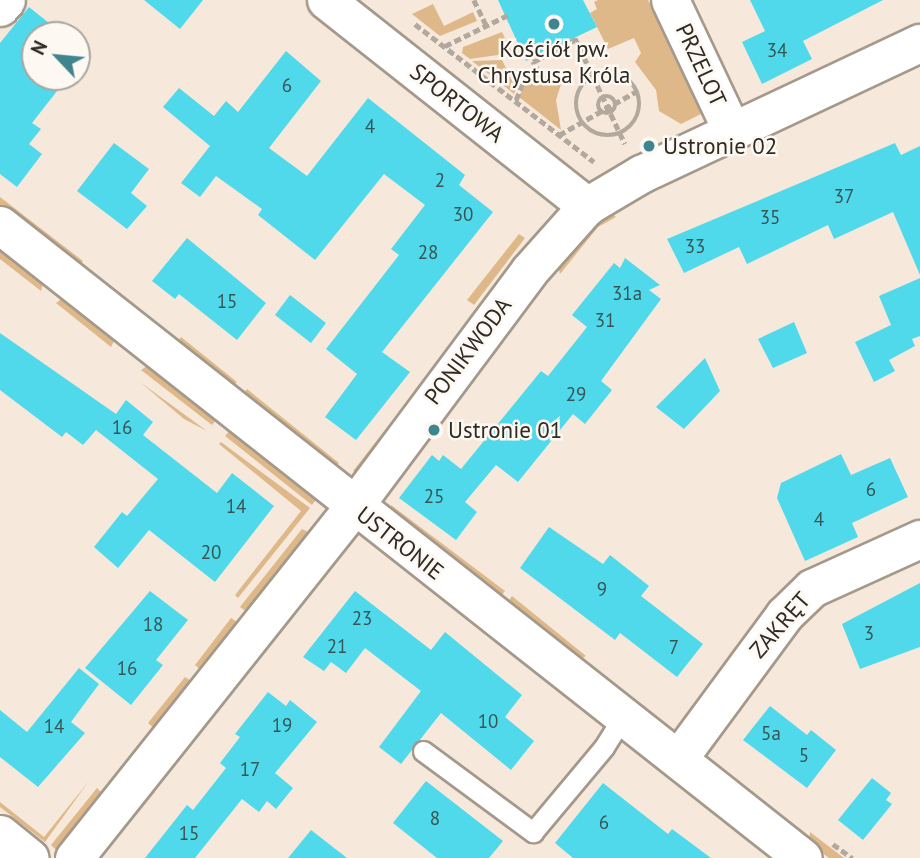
<!DOCTYPE html>
<html>
<head>
<meta charset="utf-8">
<style>
	body { margin:0 }
	#map { position:relative; width:920px; height:858px; overflow:hidden; background:#f6e9db; font-family:"PT Sans",sans-serif }
	div>[style] { position:absolute }
	[style*='--x'] { left:calc(var(--x)*1px); top:calc(var(--y)*1px); width:calc(var(--w)*1px); rotate:calc(var(--a)*1deg) }
	.green>* { inset:0; background:#dfb889 }
	.building>* { inset:0; background:#50d9eb }
	.path>* { height:4.5px; margin-top:-2.25px; transform-origin:0; background:repeating-linear-gradient(90deg,#b2a89d 0 7px,transparent 0 10.5px) }
	.path>.ring { margin:-2.25px; padding:0; box-sizing:content-box; background:none; border:4.5px solid #b2a89d; border-radius:50% }
	.roads { filter:drop-shadow(2px 0 #a4998b) drop-shadow(-2px 0 #a4998b) drop-shadow(0 2px #a4998b) drop-shadow(0 -2px #a4998b) }
	.lane>* { height:19px; margin:-9.5px; padding:0 9.5px; transform-origin:9.5px; border-radius:9.5px; background:#fff }
	.street>* { height:37px; margin:-18.5px; padding:0 18.5px; transform-origin:18.5px; border-radius:18.5px; background:#fff }
	.dots>* { width:19px; height:19px; translate:-50% -50%; box-sizing:border-box; border:4px solid #fdf8f2; border-radius:50% }
	span { translate:-50% -50%; white-space:nowrap; text-align:center; line-height:1.15; -webkit-text-stroke:5px #fdf8f2; paint-order:stroke }
	.number-label { font-size:19px; color:#365656 }
	.number-label span { -webkit-text-stroke-width:0 }
	.poi-label { font-size:23px; color:#2e2a24 }
	.left { translate:0 -50%; text-align:left }
	.street-label { font-size:23px; color:#2e2a24 }
	.north { position:absolute; left:21px; top:21px; width:70px; height:70px; box-sizing:border-box; background:#fdf8f2; border:2px solid #aaa6a0; border-radius:50%; rotate:296deg; font-size:19px; font-weight:700; line-height:28px; text-align:center; color:#2e2a24 }
	.north::after { content:''; display:block; margin:auto; width:24px; height:32px; background:#3e858f; clip-path:polygon(50% 0,100% 100%,50% 72%,0 100%) }
</style>
</head>
<body>
<div id="map">
	<div class="green">
		<i style="clip-path:polygon(598px 0,648px 0,703px 113px,681px 124px,659px 111px,656px 90px,635px 62px,641px 53px,634px 38px,608px 49px,590px 13px,597px 9px,594px 2px)"></i>
		<i style="clip-path:polygon(433px 4px,444px 26px,473px 12px,477px 21px,440px 36px,412px 14px)"></i>
		<i style="clip-path:polygon(502px 32px,512px 53px,470px 59px,462px 53px,463px 47px)"></i>
		<i style="clip-path:polygon(502px 60px,516px 89px,514px 94px,472px 61px)"></i>
		<i style="clip-path:polygon(564px 75px,556px 100px,561px 130px,519px 97px,524px 86px,539px 77px)"></i>
		<i style="clip-path:polygon(0 197px,83px 261px,76px 270px,0 210px)"></i>
		<i style="clip-path:polygon(608px 210px,616px 217px,598px 227px,560px 274px,558px 266px)"></i>
		<i style="clip-path:polygon(519px 234px,525px 238px,474px 305px,467px 300px)"></i>
		<i style="clip-path:polygon(0 246px,44px 280px,41px 291px,0 259px)"></i>
		<i style="clip-path:polygon(64px 297px,116px 337px,111px 347px,56px 303px)"></i>
		<i style="clip-path:polygon(181px 337px,237px 382px,233px 386px,174px 347px)"></i>
		<i style="clip-path:polygon(448px 350px,359px 475px,353px 471px)"></i>
		<i style="clip-path:polygon(150px 364px,218px 417px,212px 425px,141px 370px)"></i>
		<i style="clip-path:polygon(140px 382px,207px 431px,184px 419px)"></i>
		<i style="clip-path:polygon(247px 389px,339px 463px,332px 472px,242px 396px)"></i>
		<i style="clip-path:polygon(232px 428px,318px 497px,312px 505px,225px 436px)"></i>
		<i style="clip-path:polygon(221px 442px,310px 508px,238px 598px,235px 595px,301px 511px,219px 444px)"></i>
		<i style="clip-path:polygon(391px 505px,505px 591px,498px 600px,391px 513px)"></i>
		<i style="clip-path:polygon(302px 529px,312px 534px,250px 614px,240px 607px)"></i>
		<i style="clip-path:polygon(336px 558px,335px 564px,272px 643px,270px 641px)"></i>
		<i style="clip-path:polygon(512px 596px,586px 656px,577px 661px,505px 606px)"></i>
		<i style="clip-path:polygon(231px 618px,242px 625px,204px 673px,195px 665px)"></i>
		<i style="clip-path:polygon(185px 677px,196px 684px,158px 732px,148px 723px)"></i>
		<i style="clip-path:polygon(89px 781px,45px 842px,0 807px,0 802px,44px 837px)"></i>
		<i style="clip-path:polygon(97px 788px,106px 797px,57px 851px,51px 845px)"></i>
		<i style="clip-path:polygon(151px 789px,155px 792px,100px 858px,102px 850px)"></i>
		<i style="clip-path:polygon(810px 832px,844px 858px,829px 858px,809px 843px)"></i>
	</div>
	<div class="building">
		<i style="clip-path:polygon(144px 0,203px 0,180px 29px)"></i>
		<i style="clip-path:polygon(498px 0,583px 0,597px 27px,526px 61px)"></i>
		<i style="clip-path:polygon(750px 0,883px 0,803px 41px,812px 59px,762px 84px,742px 42px,765px 31px)"></i>
		<i style="clip-path:polygon(29px 7px,64px 35px,35px 35px,35px 77px,68px 77px,32px 123px,41px 129px,29px 144px,42px 154px,17px 187px,0 174px,0 43px)"></i>
		<i style="clip-path:polygon(77px 46px,87px 53px,77px 66px)"></i>
		<i style="clip-path:polygon(286px 51px,321px 81px,269px 148px,307px 176px,368px 98px,465px 175px,459px 185px,493px 212px,382px 352px,410px 372px,356px 440px,325px 417px,357px 374px,326px 349px,399px 255px,391px 249px,425px 205px,384px 174px,315px 260px,258px 215px,262px 209px,216px 176px,200px 197px,181px 183px,210px 146px,163px 107px,179px 88px,214px 116px,226px 101px,238px 112px)"></i>
		<i style="clip-path:polygon(114px 143px,149px 169px,131px 193px,147px 206px,127px 229px,77px 191px)"></i>
		<i style="clip-path:polygon(895px 143px,901px 155px,920px 146px,920px 275px,893px 212px,834px 239px,828px 225px,747px 264px,739px 247px,684px 273px,667px 239px)"></i>
		<i style="clip-path:polygon(187px 238px,266px 303px,237px 340px,179px 294px,175px 299px,152px 281px)"></i>
		<i style="clip-path:polygon(625px 258px,660px 285px,649px 290px,661px 299px,601px 381px,612px 390px,585px 424px,573px 414px,518px 482px,496px 465px,465px 502px,477px 512px,456px 540px,399px 498px,432px 455px,439px 461px,443px 455px,461px 469px,541px 371px,548px 376px,587px 327px,572px 315px,614px 263px,620px 268px)"></i>
		<i style="clip-path:polygon(920px 278px,920px 336px,912px 339px,915px 346px,889px 360px,895px 371px,874px 382px,855px 342px,891px 325px,879px 296px)"></i>
		<i style="clip-path:polygon(290px 295px,326px 323px,311px 343px,275px 315px)"></i>
		<i style="clip-path:polygon(794px 322px,807px 353px,773px 368px,758px 339px)"></i>
		<i style="clip-path:polygon(0 333px,116px 414px,126px 400px,153px 422px,143px 435px,217px 493px,232px 473px,274px 506px,215px 582px,149px 530px,118px 568px,94px 547px,122px 512px,127px 516px,158px 479px,96px 430px,83px 445px,66px 432px,62px 437px,0 390px)"></i>
		<i style="clip-path:polygon(705px 358px,720px 391px,684px 429px,656px 407px)"></i>
		<i style="clip-path:polygon(841px 454px,851px 475px,890px 458px,908px 497px,852px 523px,858px 537px,805px 561px,777px 498px,781px 483px)"></i>
		<i style="clip-path:polygon(549px 527px,603px 564px,610px 555px,649px 586px,641px 596px,703px 644px,677px 677px,620px 633px,615px 640px,520px 568px)"></i>
		<i style="clip-path:polygon(920px 583px,920px 647px,860px 669px,842px 624px)"></i>
		<i style="clip-path:polygon(150px 591px,188px 620px,156px 660px,163px 665px,131px 705px,85px 668px)"></i>
		<i style="clip-path:polygon(355px 591px,431px 650px,445px 632px,522px 695px,505px 717px,534px 741px,511px 770px,441px 713px,401px 764px,379px 747px,421px 691px,365px 648px,346px 673px,331px 662px,324px 671px,303px 657px)"></i>
		<i style="clip-path:polygon(79px 668px,99px 684px,71px 722px,85px 733px,38px 787px,0 757px,0 710px,27px 732px)"></i>
		<i style="clip-path:polygon(268px 692px,286px 706px,290px 700px,317px 722px,275px 773px,293px 788px,276px 809px,267px 801px,259px 812px,242px 799px,195px 858px,145px 858px,187px 805px,193px 810px,226px 768px,220px 763px,240px 737px,235px 734px)"></i>
		<i style="clip-path:polygon(770px 706px,807px 735px,811px 730px,836px 750px,807px 788px,743px 740px)"></i>
		<i style="clip-path:polygon(872px 778px,891px 793px,886px 800px,892px 804px,863px 840px,838px 820px)"></i>
		<i style="clip-path:polygon(426px 781px,503px 841px,489px 858px,437px 858px,393px 823px)"></i>
		<i style="clip-path:polygon(603px 783px,668px 834px,672px 829px,711px 858px,573px 858px,555px 843px)"></i>
		<i style="clip-path:polygon(311px 830px,347px 858px,288px 858px)"></i>
	</div>
	<div class="path">
		<i style="--x:474;--y:0;--w:28;--a:64"></i>
		<i style="--x:415;--y:24;--w:226;--a:37.6"></i>
		<i style="--x:575;--y:38;--w:117;--a:64.7"></i>
		<i style="--x:445;--y:46;--w:70;--a:-26.2"></i>
		<i class="ring" style="left:576px;top:72px;width:59.5px;height:59.5px"></i>
		<i class="ring" style="left:598px;top:96px;width:13.5px;height:13.5px"></i>
		<i style="--x:516;--y:100;--w:19;--a:-69"></i>
		<i style="--x:523;--y:82;--w:18;--a:-29"></i>
		<i style="--x:539;--y:73;--w:13;--a:-119"></i>
		<i style="--x:533;--y:62;--w:49;--a:-28.1"></i>
		<i style="--x:559;--y:135;--w:90;--a:-29.4"></i>
		<i style="--x:833;--y:844;--w:24;--a:36"></i>
	</div>
	<div class="roads">
		<div class="lane">
			<i style="--x:423;--y:751;--w:137;--a:36.4"></i>
			<i style="--x:533;--y:832;--w:111;--a:-50.1"></i>
			<i style="--x:604;--y:747;--w:36;--a:-58"></i>
		</div>
		<div class="street">
			<i style="--x:326;--y:0;--w:333;--a:38.3"></i>
			<i style="--x:670;--y:0;--w:145;--a:64.7"></i>
			<i style="--x:0;--y:7;--w:9;--a:-49"></i>
			<i style="--x:0;--y:225;--w:1022;--a:38.25"></i>
			<i style="--x:678;--y:759;--w:179;--a:-53.6"></i>
			<i style="--x:784;--y:615;--w:39;--a:-44"></i>
			<i style="--x:812;--y:588;--w:119;--a:-24.4"></i>
			<i style="--x:0;--y:834;--w:38;--a:39"></i>
			<i style="--x:74;--y:858;--w:450;--a:-51.5"></i>
			<i style="--x:354;--y:506;--w:293;--a:-53.3"></i>
			<i style="--x:529;--y:271;--w:87;--a:-48.3"></i>
			<i style="--x:587;--y:206;--w:63;--a:-30.7"></i>
			<i style="--x:641;--y:174;--w:308;--a:-25.2"></i>
		</div>
	</div>
	<div class="dots">
		<i style="left:554px;top:24px;background:#3e858f"></i>
		<i style="left:649px;top:146px;background:#3e858f"></i>
		<i style="left:434px;top:430px;background:#3e858f"></i>
	</div>
	<div class="number-label">
		<span style="left:777px;top:51px">34</span>
		<span style="left:287px;top:86px">6</span>
		<span style="left:370px;top:127px">4</span>
		<span style="left:440px;top:181px">2</span>
		<span style="left:844px;top:197px">37</span>
		<span style="left:463px;top:215px">30</span>
		<span style="left:770px;top:218px">35</span>
		<span style="left:695px;top:247px">33</span>
		<span style="left:428px;top:253px">28</span>
		<span style="left:627px;top:294px">31a</span>
		<span style="left:227px;top:302px">15</span>
		<span style="left:605px;top:321px">31</span>
		<span style="left:576px;top:395px">29</span>
		<span style="left:122px;top:428px">16</span>
		<span style="left:871px;top:490px">6</span>
		<span style="left:434px;top:497px">25</span>
		<span style="left:236px;top:507px">14</span>
		<span style="left:819px;top:520px">4</span>
		<span style="left:211px;top:553px">20</span>
		<span style="left:602px;top:590px">9</span>
		<span style="left:362px;top:619px">23</span>
		<span style="left:153px;top:625px">18</span>
		<span style="left:869px;top:634px">3</span>
		<span style="left:337px;top:647px">21</span>
		<span style="left:674px;top:648px">7</span>
		<span style="left:127px;top:669px">16</span>
		<span style="left:488px;top:722px">10</span>
		<span style="left:282px;top:726px">19</span>
		<span style="left:54px;top:727px">14</span>
		<span style="left:771px;top:734px">5a</span>
		<span style="left:804px;top:756px">5</span>
		<span style="left:250px;top:770px">17</span>
		<span style="left:435px;top:819px">8</span>
		<span style="left:604px;top:823px">6</span>
		<span style="left:189px;top:834px">15</span>
	</div>
	<div class="poi-label">
		<span style="left:554px;top:62px">Kościół pw.<br>Chrystusa Króla</span>
		<span class="left" style="left:663px;top:146px">Ustronie 02</span>
		<span class="left" style="left:448px;top:430px">Ustronie 01</span>
	</div>
	<div class="street-label">
		<span style="left:701px;top:65px;rotate:65deg">PRZELOT</span>
		<span style="left:457px;top:103px;rotate:38deg">SPORTOWA</span>
		<span style="left:468px;top:351px;rotate:-53deg">PONIKWODA</span>
		<span style="left:400px;top:543px;rotate:38deg">USTRONIE</span>
		<span style="left:780px;top:625px;rotate:-49deg">ZAKRĘT</span>
	</div>
	<div class="north">N</div>
</div>
</body>
</html>
